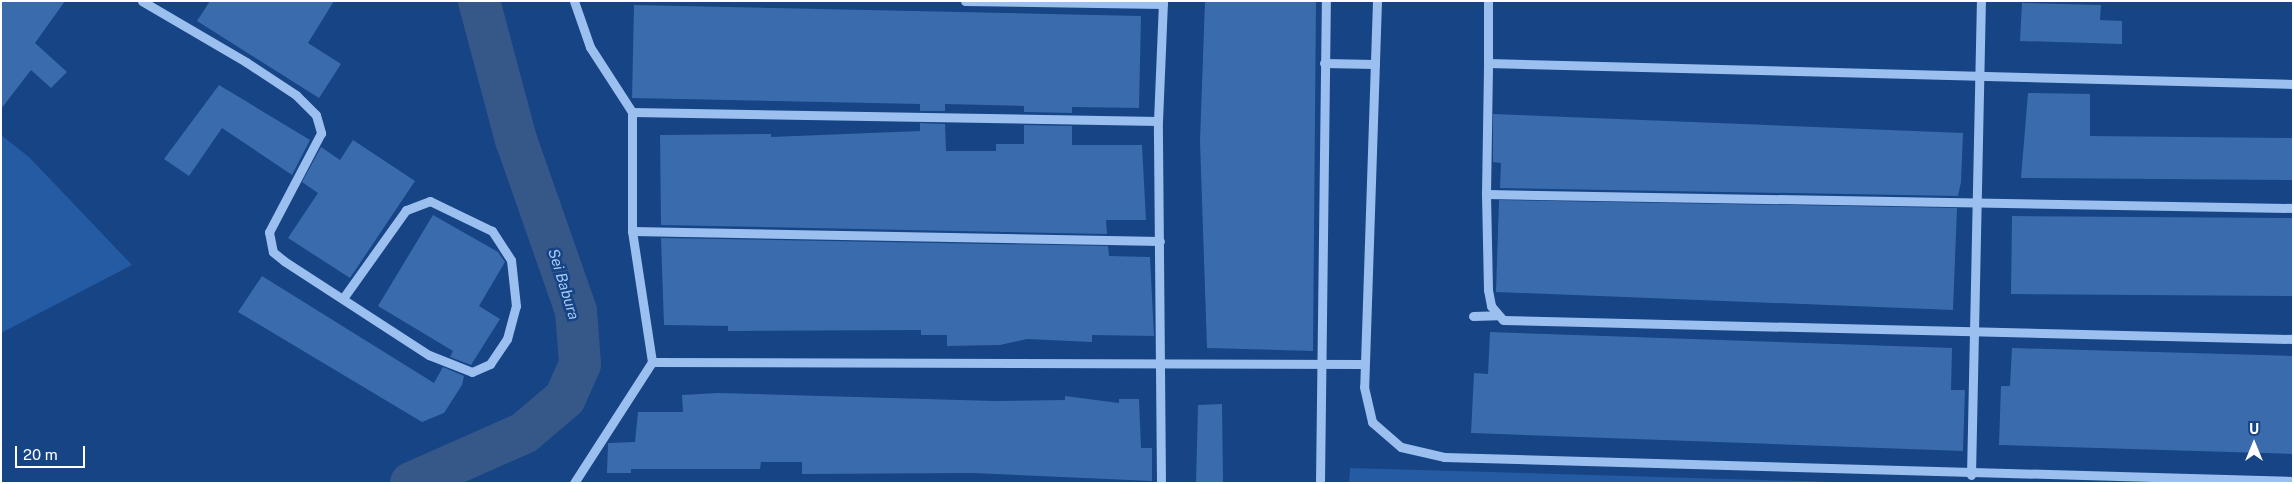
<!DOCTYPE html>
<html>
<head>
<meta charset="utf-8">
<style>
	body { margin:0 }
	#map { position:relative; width:2294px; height:484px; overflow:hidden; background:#164485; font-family:"Public Sans",sans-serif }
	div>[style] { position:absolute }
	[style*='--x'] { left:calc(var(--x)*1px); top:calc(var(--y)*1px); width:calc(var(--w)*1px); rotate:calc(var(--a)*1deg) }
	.green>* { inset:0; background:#245ba3 }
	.river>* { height:42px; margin:-21px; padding:0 21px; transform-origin:21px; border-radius:21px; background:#365888 }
	.building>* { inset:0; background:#3a6bad }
	.minor>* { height:9px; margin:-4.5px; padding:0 4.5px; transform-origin:4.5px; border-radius:4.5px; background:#9bbfee }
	span { translate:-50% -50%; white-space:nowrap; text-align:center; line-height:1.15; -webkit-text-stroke:5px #164485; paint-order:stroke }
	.water-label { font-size:15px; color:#a6c9f5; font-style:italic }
	.frame { position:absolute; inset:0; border:2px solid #fff; pointer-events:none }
	.north { position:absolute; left:2229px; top:419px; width:50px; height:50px; -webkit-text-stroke:4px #164485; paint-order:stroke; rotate:0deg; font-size:14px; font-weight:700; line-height:20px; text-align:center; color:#fff }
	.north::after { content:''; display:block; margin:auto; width:18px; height:22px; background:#fff; clip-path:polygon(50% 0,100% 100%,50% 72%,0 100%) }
	.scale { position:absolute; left:15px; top:446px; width:70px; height:22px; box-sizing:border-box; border:2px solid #fff; border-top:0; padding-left:6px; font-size:15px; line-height:18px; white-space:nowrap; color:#fff; -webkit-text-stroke:4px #164485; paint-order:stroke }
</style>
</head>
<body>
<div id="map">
	<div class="green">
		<i style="clip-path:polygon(1px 135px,29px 157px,132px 265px,1px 333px)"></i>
		<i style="clip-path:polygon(1350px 468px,1870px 483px,1349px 483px)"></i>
	</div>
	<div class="river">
		<i style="--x:411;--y:483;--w:124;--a:-23.9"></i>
		<i style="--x:524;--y:433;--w:54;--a:-40.5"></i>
		<i style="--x:565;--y:398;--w:37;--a:-66"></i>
		<i style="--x:580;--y:364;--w:53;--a:-94.3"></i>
		<i style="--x:576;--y:311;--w:181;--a:-109.3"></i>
		<i style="--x:516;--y:140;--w:144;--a:-104.9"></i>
	</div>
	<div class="building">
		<i style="clip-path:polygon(1px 1px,65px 1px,35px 43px,67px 72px,51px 88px,31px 70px,1px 109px)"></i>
		<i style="clip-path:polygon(210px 1px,334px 1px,308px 43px,341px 64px,319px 98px,197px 21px)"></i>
		<i style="clip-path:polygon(1205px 1px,1316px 1px,1313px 351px,1207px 348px,1200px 141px)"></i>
		<i style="clip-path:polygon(2022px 3px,2101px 5px,2100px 20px,2122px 21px,2122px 44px,2020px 41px)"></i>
		<i style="clip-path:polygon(634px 5px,1141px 16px,1139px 108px,1072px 107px,1072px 113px,1024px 112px,1024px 106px,945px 104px,945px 111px,920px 111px,920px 104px,632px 98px)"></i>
		<i style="clip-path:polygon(219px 85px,310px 140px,292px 175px,222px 128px,189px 176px,164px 159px)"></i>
		<i style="clip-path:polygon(2028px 93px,2090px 94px,2090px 136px,2293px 138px,2293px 180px,2021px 178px)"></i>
		<i style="clip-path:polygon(1493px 114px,1963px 133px,1961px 182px,1958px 196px,1500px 188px,1501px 163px,1493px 162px)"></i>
		<i style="clip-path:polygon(920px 123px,945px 124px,946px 151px,996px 151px,996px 144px,1024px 144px,1024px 125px,1072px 126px,1072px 145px,1142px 145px,1146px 220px,1106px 220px,1107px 234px,661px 225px,660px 135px,771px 134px,771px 137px,920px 131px)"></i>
		<i style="clip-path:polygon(353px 140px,415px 181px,350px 278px,288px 238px,318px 193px,302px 182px,321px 147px,340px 160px)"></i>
		<i style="clip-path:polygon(1499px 200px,1957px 208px,1953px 310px,1496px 292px)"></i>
		<i style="clip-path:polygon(433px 215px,498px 252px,505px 262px,479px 306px,500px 319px,471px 365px,450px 357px,453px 351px,378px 306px)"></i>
		<i style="clip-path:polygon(2012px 216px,2293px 218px,2293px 296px,2011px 294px)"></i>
		<i style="clip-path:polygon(661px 238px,1108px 246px,1109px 256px,1150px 257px,1154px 336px,1092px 335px,1092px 342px,1027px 339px,1000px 345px,947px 346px,947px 335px,921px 335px,921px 330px,728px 331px,728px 326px,664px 325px)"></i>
		<i style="clip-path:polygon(262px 276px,434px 383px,443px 367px,464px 376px,462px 385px,444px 413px,422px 422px,238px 312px)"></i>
		<i style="clip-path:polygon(1490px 332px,1952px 348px,1951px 390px,1965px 390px,1963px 451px,1471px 433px,1474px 373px,1488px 374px)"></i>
		<i style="clip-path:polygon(2012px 348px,2293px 356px,2293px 454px,1999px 445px,2001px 386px,2010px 386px)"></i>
		<i style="clip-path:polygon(718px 393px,994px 401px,1065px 400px,1065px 396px,1119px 403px,1119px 399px,1139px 399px,1141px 448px,1152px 448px,1152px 481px,973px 473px,802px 474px,802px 462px,761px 462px,760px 469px,631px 469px,631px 473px,607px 473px,608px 443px,635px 442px,638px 412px,683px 412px,682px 395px)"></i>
		<i style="clip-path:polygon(1222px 404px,1223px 483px,1196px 483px,1198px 405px)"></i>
	</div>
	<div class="minor">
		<i style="--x:142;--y:1;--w:121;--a:30.4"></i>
		<i style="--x:246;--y:62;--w:60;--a:33.4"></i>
		<i style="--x:296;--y:95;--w:28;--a:45"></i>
		<i style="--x:316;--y:115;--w:19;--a:74"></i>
		<i style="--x:321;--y:133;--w:112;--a:117.7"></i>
		<i style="--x:269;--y:232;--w:20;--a:79"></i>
		<i style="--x:273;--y:252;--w:14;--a:39"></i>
		<i style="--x:284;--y:261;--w:173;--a:33"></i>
		<i style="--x:429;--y:355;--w:46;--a:21.6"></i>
		<i style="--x:472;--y:372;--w:20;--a:-24"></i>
		<i style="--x:490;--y:364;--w:30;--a:-56"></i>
		<i style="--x:507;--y:339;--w:34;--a:-75"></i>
		<i style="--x:516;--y:306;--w:46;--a:-96.2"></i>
		<i style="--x:511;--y:260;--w:35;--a:-123"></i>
		<i style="--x:492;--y:231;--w:69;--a:-154.2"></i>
		<i style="--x:430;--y:201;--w:26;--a:159"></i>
		<i style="--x:406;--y:210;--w:107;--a:125.5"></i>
		<i style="--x:574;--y:1;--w:49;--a:70.8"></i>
		<i style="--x:590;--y:47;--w:77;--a:57.1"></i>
		<i style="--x:632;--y:112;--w:119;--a:90"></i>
		<i style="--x:632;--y:231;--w:133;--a:81.3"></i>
		<i style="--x:652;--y:362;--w:712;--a:0.16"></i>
		<i style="--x:965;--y:1;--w:198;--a:0.9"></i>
		<i style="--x:1377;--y:1;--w:386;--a:91.9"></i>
		<i style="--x:1364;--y:387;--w:36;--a:77"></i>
		<i style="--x:1372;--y:422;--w:38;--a:41"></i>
		<i style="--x:1401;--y:447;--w:44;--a:13.1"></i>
		<i style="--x:1444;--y:457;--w:849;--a:1.62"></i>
		<i style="--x:1488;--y:1;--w:62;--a:90"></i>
		<i style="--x:1488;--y:63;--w:805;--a:1.49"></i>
		<i style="--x:1324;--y:63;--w:51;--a:1.1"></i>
		<i style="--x:632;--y:112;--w:526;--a:0.98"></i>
		<i style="--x:1486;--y:194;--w:131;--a:-89.1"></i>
		<i style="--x:2293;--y:208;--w:807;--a:-179.01"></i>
		<i style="--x:1486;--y:194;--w:96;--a:88.8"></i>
		<i style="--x:1488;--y:290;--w:16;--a:79"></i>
		<i style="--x:1491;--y:306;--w:18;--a:49"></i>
		<i style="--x:1503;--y:320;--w:790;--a:1.38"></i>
		<i style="--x:632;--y:231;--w:528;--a:1.09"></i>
		<i style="--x:1473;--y:316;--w:24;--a:-2"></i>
		<i style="--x:1971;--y:475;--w:474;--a:-88.8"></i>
		<i style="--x:574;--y:483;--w:144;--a:-57.2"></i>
		<i style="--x:1161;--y:483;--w:362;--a:-90.5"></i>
		<i style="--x:1158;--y:121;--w:120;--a:-87.6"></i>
		<i style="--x:1320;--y:483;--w:482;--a:-89.3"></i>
	</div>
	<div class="water-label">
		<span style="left:564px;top:284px;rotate:73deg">Sei Babura</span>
	</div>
	<div class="frame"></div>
	<div class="north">U</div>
	<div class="scale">20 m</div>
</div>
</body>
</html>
